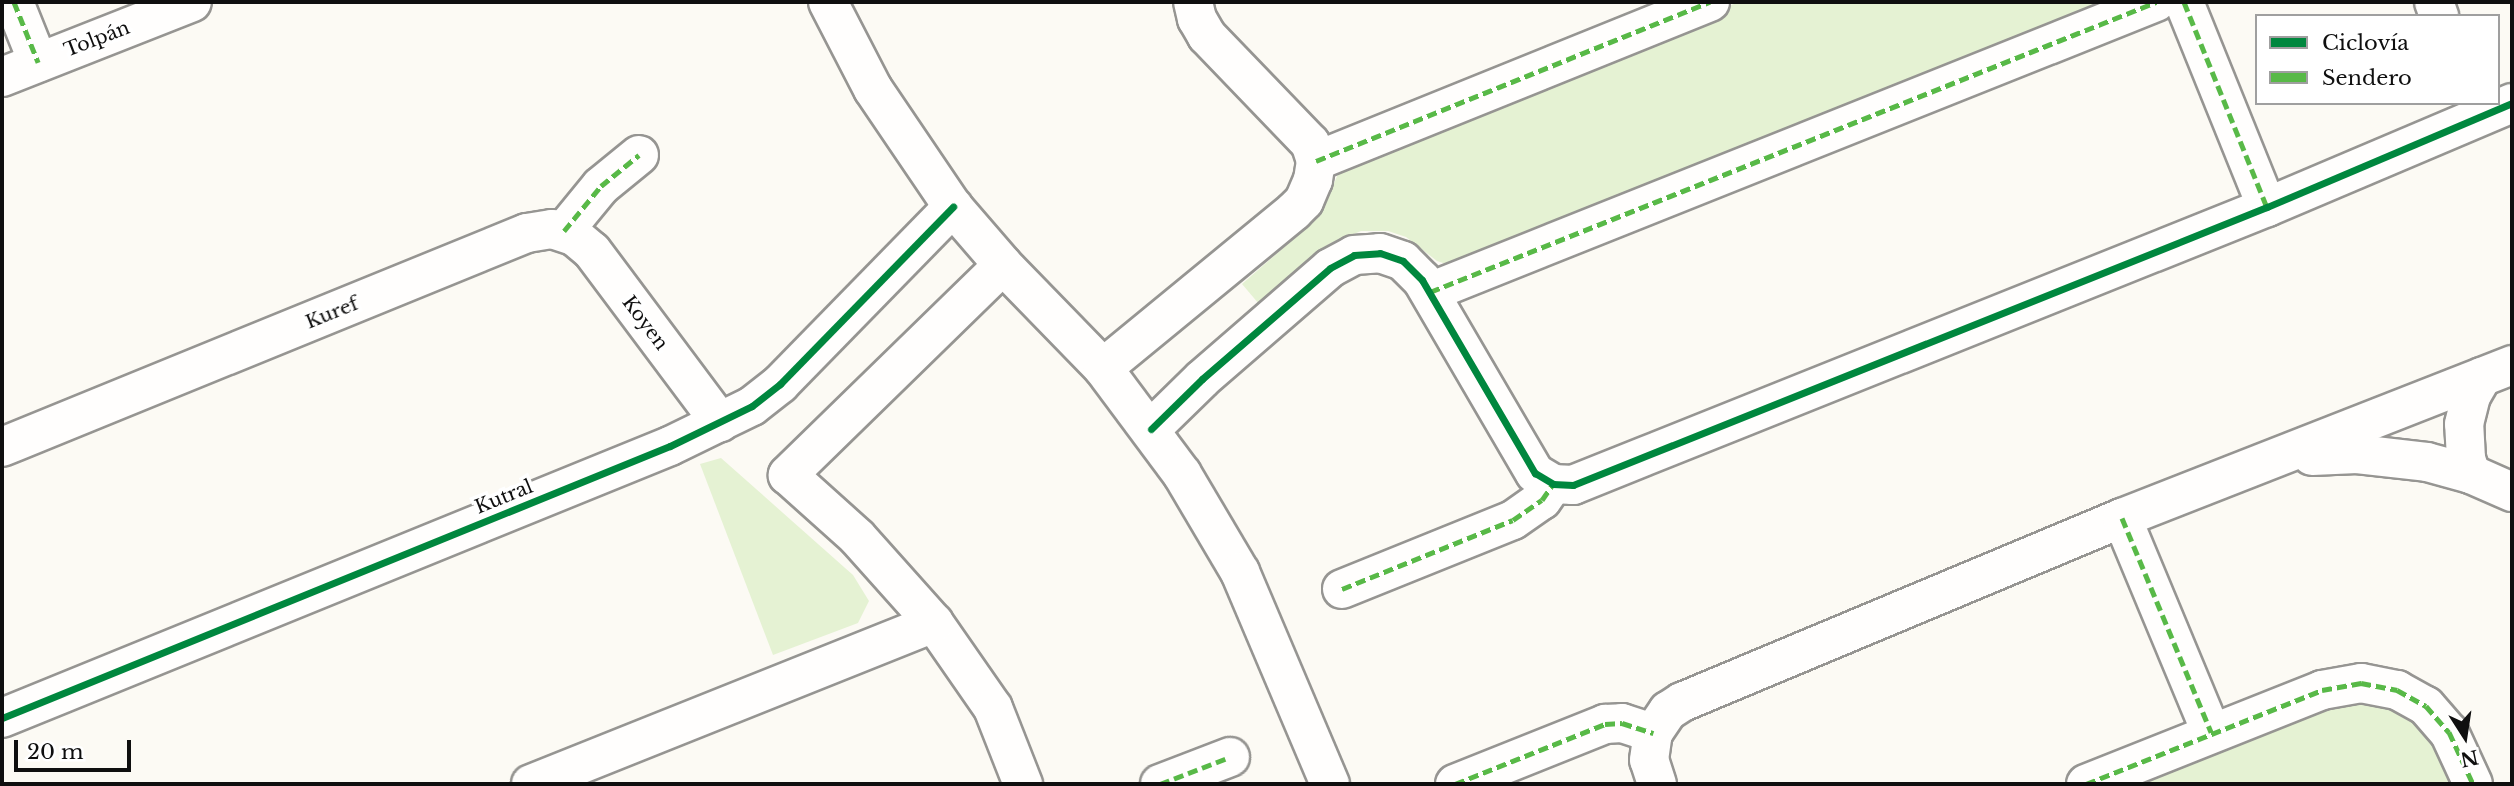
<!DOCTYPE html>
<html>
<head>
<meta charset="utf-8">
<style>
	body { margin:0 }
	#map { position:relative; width:2514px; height:786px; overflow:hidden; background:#fcfaf4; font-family:"Libre Baskerville",serif }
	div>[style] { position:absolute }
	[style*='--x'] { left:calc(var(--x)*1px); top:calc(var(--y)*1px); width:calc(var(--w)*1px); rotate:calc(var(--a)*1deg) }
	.green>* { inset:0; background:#e5f2d3 }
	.roads { filter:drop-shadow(2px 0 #969592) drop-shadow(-2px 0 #969592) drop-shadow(0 2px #969592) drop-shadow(0 -2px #969592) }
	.minor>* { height:38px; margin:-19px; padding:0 19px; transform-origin:19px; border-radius:19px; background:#fffefd }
	.quiet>* { height:5px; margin-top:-2.5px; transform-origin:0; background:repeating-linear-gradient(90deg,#58b947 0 10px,transparent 0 15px) }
	.cycleway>* { height:7px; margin:-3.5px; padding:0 3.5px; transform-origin:3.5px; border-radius:3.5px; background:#00873e }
	span { translate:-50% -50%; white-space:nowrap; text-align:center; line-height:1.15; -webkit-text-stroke:7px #fff; paint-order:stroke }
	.street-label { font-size:19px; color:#0f0f0f }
	.frame { position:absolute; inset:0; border:4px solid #0f0f0f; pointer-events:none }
	.legend { position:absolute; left:2255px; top:14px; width:245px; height:91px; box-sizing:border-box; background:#fff; border:2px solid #9f9f9f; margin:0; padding:9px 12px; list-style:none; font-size:21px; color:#0f0f0f }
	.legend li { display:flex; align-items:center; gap:14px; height:35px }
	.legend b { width:35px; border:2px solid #9f9f9f }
	.north { position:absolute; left:2430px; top:702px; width:70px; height:70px; -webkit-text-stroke:5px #fff; paint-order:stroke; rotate:168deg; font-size:19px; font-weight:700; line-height:28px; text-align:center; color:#0f0f0f }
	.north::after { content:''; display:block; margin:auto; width:24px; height:32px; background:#0f0f0f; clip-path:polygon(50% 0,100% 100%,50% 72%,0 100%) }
	.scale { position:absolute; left:14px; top:740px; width:117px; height:32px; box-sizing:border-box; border:4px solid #0f0f0f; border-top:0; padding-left:9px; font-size:21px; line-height:24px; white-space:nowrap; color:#0f0f0f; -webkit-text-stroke:5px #fff; paint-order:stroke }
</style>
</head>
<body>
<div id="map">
	<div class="green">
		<i style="clip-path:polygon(1739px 2px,2120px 2px,1449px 265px,1437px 261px,1406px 237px,1388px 231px,1361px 231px,1329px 244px,1259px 304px,1242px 284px,1320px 216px,1341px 167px,1373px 147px)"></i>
		<i style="clip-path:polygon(721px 458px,853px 575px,869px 601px,858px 623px,773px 655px,700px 464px)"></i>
		<i style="clip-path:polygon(2353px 696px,2410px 708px,2463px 784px,2121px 784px)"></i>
	</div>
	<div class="roads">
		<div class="minor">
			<i style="--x:14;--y:2;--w:65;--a:68.2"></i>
			<i style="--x:828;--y:2;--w:98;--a:62.7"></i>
			<i style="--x:873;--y:89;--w:143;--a:55.9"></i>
			<i style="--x:953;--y:207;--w:77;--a:49.2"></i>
			<i style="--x:1003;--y:265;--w:144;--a:45.8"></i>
			<i style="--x:1103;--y:368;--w:132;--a:53.3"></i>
			<i style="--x:1182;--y:474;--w:114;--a:59.4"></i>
			<i style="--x:1240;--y:572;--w:230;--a:67"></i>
			<i style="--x:2184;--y:2;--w:221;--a:68"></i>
			<i style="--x:2434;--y:2;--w:15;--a:70"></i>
			<i style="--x:2;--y:77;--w:204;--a:-21.5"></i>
			<i style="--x:1316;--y:161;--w:425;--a:-22"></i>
			<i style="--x:564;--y:231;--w:58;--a:-50.6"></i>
			<i style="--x:601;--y:186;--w:49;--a:-39.2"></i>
			<i style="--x:1003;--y:265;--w:301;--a:135.7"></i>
			<i style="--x:788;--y:475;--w:93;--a:41.9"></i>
			<i style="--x:857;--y:537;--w:115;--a:48.2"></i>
			<i style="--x:934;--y:623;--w:103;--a:55.2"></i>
			<i style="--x:993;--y:708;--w:82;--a:68.5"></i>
			<i style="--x:1430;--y:292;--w:782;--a:-21.77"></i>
			<i style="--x:1103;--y:368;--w:247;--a:-39.4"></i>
			<i style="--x:1294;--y:211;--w:14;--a:-45"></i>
			<i style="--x:1304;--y:201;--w:23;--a:-67"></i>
			<i style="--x:1313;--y:180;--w:19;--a:-81"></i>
			<i style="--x:1316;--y:161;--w:19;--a:-108"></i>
			<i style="--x:1310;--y:143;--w:149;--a:-133.9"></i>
			<i style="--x:1207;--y:36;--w:20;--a:-120"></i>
			<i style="--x:1197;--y:19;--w:17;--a:-103"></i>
			<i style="--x:1151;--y:429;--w:71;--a:-44.4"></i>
			<i style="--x:1202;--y:379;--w:169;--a:-40.9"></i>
			<i style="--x:1330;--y:268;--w:27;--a:-28"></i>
			<i style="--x:1354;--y:255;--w:26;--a:-4"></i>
			<i style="--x:1380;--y:253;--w:24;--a:19"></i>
			<i style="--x:1403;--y:261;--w:27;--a:45"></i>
			<i style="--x:1422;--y:280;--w:224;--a:59.7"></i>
			<i style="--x:1535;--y:473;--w:21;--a:31"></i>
			<i style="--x:1553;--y:484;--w:20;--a:3"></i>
			<i style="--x:1573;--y:485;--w:748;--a:-21.83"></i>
			<i style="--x:2267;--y:207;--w:266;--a:-23"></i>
			<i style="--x:2;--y:447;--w:567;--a:-22.18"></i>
			<i style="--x:527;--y:233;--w:25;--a:-9"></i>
			<i style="--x:552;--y:229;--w:23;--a:18"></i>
			<i style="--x:574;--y:236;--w:23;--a:40"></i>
			<i style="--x:592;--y:251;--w:214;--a:53.2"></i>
			<i style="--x:2312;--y:456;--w:45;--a:-2.5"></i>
			<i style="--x:2357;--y:454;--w:70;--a:6.5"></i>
			<i style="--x:2427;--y:462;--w:46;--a:15.3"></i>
			<i style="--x:2471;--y:474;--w:45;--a:23.7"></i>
			<i style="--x:2471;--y:474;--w:16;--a:-108"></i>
			<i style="--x:2466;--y:459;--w:35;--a:-93"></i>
			<i style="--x:2464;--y:424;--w:29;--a:-76"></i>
			<i style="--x:2471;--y:396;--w:22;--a:-60"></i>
			<i style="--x:2122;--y:518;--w:232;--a:67.4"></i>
			<i style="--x:1342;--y:589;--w:184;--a:-22"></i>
			<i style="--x:1513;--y:520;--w:35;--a:-35"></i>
			<i style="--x:1542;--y:500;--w:19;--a:-55"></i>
			<i style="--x:2;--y:718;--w:721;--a:-22.16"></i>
			<i style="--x:670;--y:446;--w:91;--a:-26"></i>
			<i style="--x:752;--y:406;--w:36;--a:-38"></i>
			<i style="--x:780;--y:384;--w:248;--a:-45.7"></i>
			<i style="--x:531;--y:784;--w:434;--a:-21.8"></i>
			<i style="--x:1160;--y:784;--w:75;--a:-21.1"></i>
			<i style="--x:1455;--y:784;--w:162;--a:-21.8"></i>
			<i style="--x:1605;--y:724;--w:17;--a:-3"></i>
			<i style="--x:1622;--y:723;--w:33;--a:18"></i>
			<i style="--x:1657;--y:784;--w:25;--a:-108"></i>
			<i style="--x:1649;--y:760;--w:27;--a:-82"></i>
			<i style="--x:1653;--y:733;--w:27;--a:-56"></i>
			<i style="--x:1668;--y:711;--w:17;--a:-33"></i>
			<i style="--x:1682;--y:702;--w:477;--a:-22.7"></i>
			<i style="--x:2122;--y:518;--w:419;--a:-21.4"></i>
			<i style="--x:2086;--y:784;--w:254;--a:-21.7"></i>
			<i style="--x:2322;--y:690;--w:40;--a:-10"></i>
			<i style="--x:2361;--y:683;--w:37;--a:11"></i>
			<i style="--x:2397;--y:690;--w:33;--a:29"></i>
			<i style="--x:2426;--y:706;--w:35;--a:49"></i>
			<i style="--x:2449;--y:732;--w:57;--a:65.2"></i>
		</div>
	</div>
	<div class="quiet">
		<i style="--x:14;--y:2;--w:65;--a:68.2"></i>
		<i style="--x:2184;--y:2;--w:221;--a:68"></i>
		<i style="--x:1316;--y:161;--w:425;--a:-22"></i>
		<i style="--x:564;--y:231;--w:58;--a:-50.6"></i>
		<i style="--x:601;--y:186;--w:49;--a:-39.2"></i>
		<i style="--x:1430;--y:292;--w:782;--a:-21.77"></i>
		<i style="--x:2122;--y:518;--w:232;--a:67.4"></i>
		<i style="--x:1342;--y:589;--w:184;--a:-22"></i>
		<i style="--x:1513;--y:520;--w:35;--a:-35"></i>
		<i style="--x:1542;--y:500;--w:19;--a:-55"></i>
		<i style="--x:1160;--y:784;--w:75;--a:-21.1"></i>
		<i style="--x:1455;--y:784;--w:162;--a:-21.8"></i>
		<i style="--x:1605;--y:724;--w:17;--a:-3"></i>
		<i style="--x:1622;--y:723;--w:33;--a:18"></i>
		<i style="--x:2086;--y:784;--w:254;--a:-21.7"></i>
		<i style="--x:2322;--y:690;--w:40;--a:-10"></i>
		<i style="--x:2361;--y:683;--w:37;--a:11"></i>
		<i style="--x:2397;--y:690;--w:33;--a:29"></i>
		<i style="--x:2426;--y:706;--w:35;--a:49"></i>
		<i style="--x:2449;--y:732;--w:57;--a:65.2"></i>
	</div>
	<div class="cycleway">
		<i style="--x:1151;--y:429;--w:71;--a:-44.4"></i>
		<i style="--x:1202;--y:379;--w:169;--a:-40.9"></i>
		<i style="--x:1330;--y:268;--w:27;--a:-28"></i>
		<i style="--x:1354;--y:255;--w:26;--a:-4"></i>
		<i style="--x:1380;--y:253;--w:24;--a:19"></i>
		<i style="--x:1403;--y:261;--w:27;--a:45"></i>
		<i style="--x:1422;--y:280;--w:224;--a:59.7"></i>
		<i style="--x:1535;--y:473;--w:21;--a:31"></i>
		<i style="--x:1553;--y:484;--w:20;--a:3"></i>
		<i style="--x:1573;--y:485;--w:748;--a:-21.83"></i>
		<i style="--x:2267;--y:207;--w:266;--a:-23"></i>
		<i style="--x:2;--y:718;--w:721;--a:-22.16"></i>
		<i style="--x:670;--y:446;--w:91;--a:-26"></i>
		<i style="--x:752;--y:406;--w:36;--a:-38"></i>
		<i style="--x:780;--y:384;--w:248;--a:-45.7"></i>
	</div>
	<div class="street-label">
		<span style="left:97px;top:39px;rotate:-21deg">Tolpán</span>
		<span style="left:332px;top:313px;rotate:-22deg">Kuref</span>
		<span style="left:645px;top:323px;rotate:53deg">Koyen</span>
		<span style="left:504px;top:497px;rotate:-22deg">Kutral</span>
	</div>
	<div class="frame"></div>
	<ul class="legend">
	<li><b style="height:9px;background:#00873e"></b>Ciclovía</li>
	<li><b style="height:9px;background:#58b947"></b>Sendero</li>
	</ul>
	<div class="north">N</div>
	<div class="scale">20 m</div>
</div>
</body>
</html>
